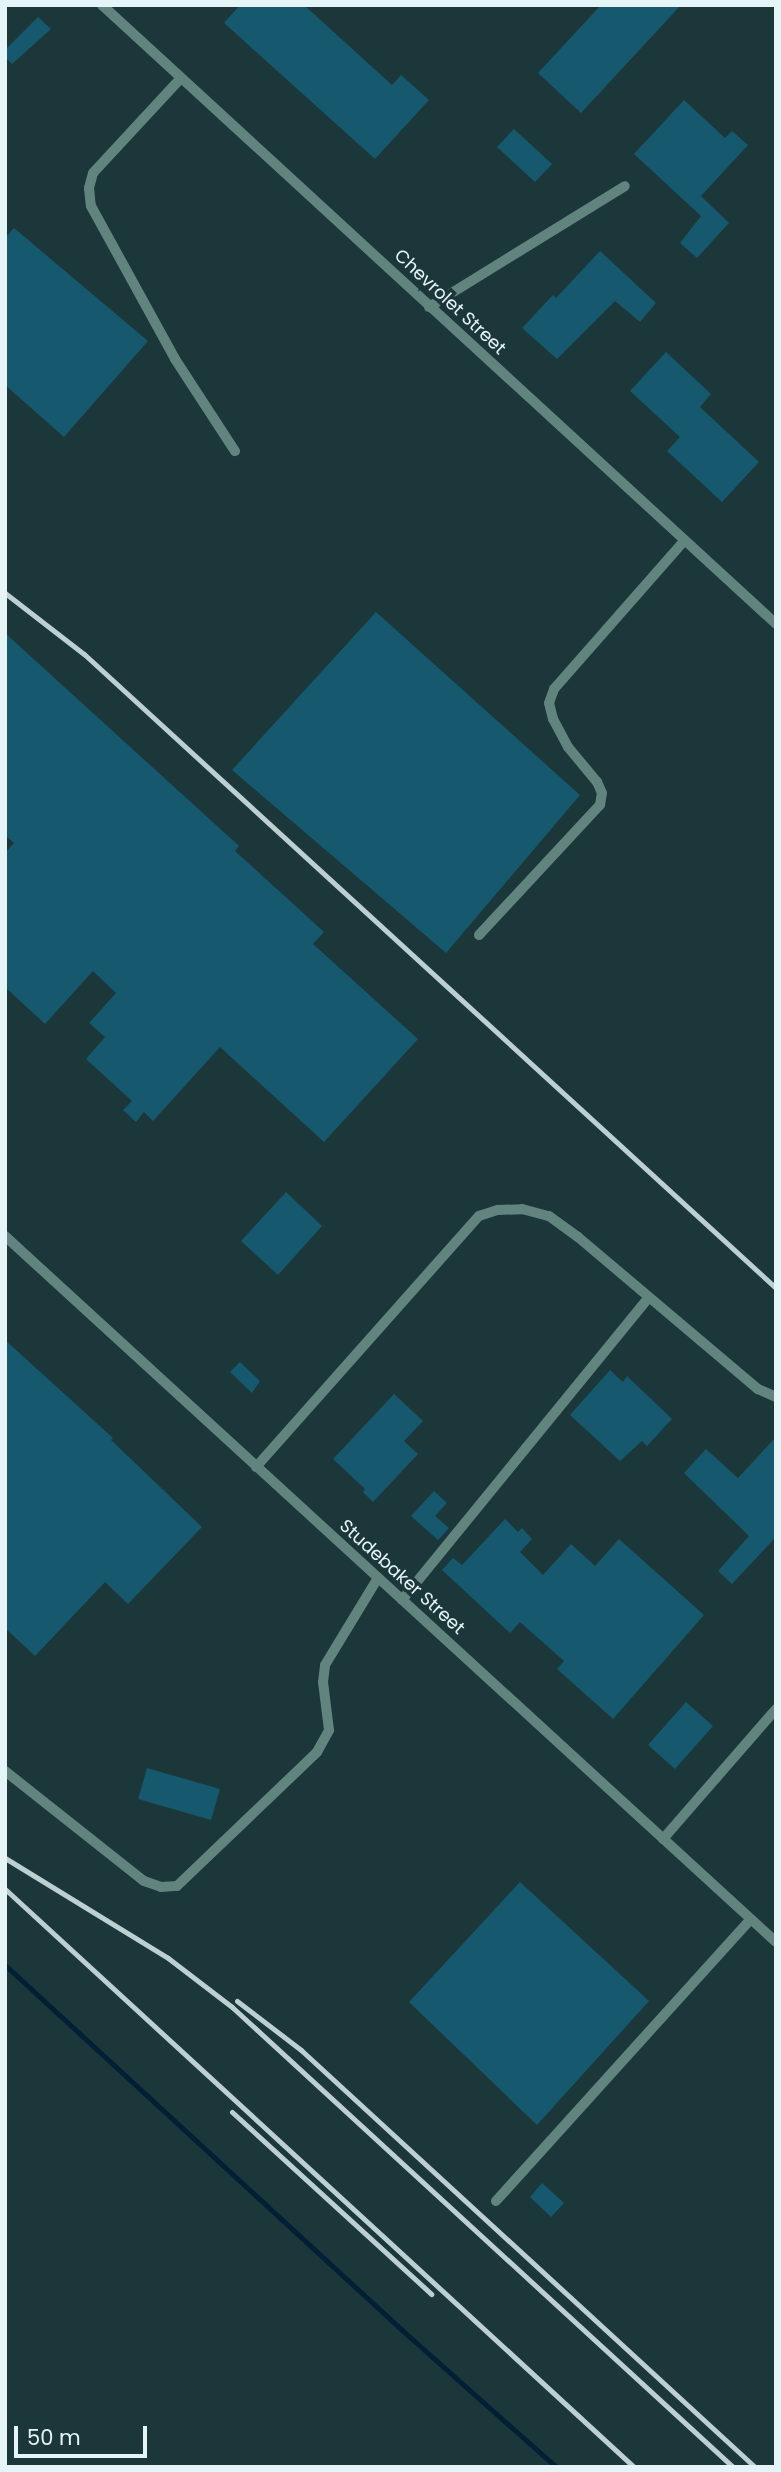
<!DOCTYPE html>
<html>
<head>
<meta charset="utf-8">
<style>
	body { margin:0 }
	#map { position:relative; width:781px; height:2472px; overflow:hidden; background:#1c373a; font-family:Poppins,sans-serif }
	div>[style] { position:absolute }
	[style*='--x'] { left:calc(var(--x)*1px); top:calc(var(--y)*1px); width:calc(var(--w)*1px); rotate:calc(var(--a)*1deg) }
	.stream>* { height:5px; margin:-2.5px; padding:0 2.5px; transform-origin:2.5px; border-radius:2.5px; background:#022035 }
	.building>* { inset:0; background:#16586d }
	.service>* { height:10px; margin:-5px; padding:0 5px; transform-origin:5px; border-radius:5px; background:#61847f }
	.rail>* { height:5px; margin:-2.5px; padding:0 2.5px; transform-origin:2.5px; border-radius:2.5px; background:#bccfd1 }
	span { translate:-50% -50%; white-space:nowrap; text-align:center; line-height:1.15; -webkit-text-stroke:7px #1c373a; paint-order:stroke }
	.street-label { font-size:18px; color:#e5f5f7 }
	.frame { position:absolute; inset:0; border:7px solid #e5f5f7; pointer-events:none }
	.scale { position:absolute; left:14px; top:2426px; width:133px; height:32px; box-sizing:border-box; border:4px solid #e5f5f7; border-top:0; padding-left:9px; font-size:21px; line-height:24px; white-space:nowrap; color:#e5f5f7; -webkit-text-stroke:5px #1c373a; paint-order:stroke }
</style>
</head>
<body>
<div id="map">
	<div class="stream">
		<i style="--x:5;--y:1965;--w:541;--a:42.6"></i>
		<i style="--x:403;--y:2331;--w:205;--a:41.6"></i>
	</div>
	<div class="building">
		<i style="clip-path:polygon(240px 5px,304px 5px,392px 85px,401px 75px,429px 100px,375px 159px,224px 23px)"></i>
		<i style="clip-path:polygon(601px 5px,681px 5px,581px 113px,538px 73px)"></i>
		<i style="clip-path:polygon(38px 17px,51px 29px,12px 64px,5px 57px,5px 50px)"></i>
		<i style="clip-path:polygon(684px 100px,725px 138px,732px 131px,748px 145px,701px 196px,729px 223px,697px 258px,680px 243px,701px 216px,634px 154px)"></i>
		<i style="clip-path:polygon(514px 129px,552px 164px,535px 182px,497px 147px)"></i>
		<i style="clip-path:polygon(14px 228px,148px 341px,64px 437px,5px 385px,5px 238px)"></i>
		<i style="clip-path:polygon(600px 251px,656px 303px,640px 322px,615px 301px,557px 359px,522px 328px,553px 295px,556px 298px)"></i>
		<i style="clip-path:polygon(666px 352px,711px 394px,700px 407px,759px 462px,722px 502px,667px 451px,680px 437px,630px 391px)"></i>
		<i style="clip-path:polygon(376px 612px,580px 795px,446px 953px,232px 770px)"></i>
		<i style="clip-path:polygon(5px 633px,239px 846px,235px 851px,324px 932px,313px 944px,418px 1039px,324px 1142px,220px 1047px,153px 1121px,144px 1112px,136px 1122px,123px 1110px,132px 1101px,86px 1059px,105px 1037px,89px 1023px,116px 993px,93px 971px,45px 1024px,5px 987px,5px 853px,14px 843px,5px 835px)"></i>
		<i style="clip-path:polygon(286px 1192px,322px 1226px,278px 1275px,241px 1241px)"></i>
		<i style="clip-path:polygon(5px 1340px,113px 1438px,111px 1440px,202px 1527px,128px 1604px,105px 1582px,35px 1656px,5px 1628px)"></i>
		<i style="clip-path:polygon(240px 1362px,260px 1381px,252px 1393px,230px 1372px)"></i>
		<i style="clip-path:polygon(610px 1370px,623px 1382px,627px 1376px,672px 1419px,647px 1446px,642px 1441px,620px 1461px,570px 1415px)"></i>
		<i style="clip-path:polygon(394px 1394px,423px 1421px,404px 1441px,418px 1454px,373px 1502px,363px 1492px,365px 1489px,333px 1459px)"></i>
		<i style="clip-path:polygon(776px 1437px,776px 1537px,732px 1584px,718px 1571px,749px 1536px,684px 1473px,706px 1449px,738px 1478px)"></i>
		<i style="clip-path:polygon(434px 1491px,447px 1503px,435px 1516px,449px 1528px,438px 1540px,411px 1516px)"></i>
		<i style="clip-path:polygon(505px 1519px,518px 1532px,522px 1528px,532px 1539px,520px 1552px,543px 1575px,571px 1544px,595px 1566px,619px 1539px,704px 1615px,613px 1719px,557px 1669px,564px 1661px,520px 1622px,510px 1633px,442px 1570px,453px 1558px,462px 1565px)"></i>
		<i style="clip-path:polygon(686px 1702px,713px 1726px,675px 1769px,648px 1745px)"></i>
		<i style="clip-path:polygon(147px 1768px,220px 1789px,211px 1820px,138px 1799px)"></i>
		<i style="clip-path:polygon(520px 1882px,649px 2001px,537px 2125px,409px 2002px)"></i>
		<i style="clip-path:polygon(542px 2183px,564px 2203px,551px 2217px,530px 2197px)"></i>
	</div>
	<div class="service">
		<i style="--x:102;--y:5;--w:915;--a:42.56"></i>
		<i style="--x:181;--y:78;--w:129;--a:132.8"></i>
		<i style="--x:93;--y:173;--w:16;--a:105"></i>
		<i style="--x:89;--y:188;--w:18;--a:84"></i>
		<i style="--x:91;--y:206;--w:175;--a:61.2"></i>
		<i style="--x:175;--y:359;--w:110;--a:56.9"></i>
		<i style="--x:429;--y:307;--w:230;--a:-31.7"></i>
		<i style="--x:479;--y:935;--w:178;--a:-47.1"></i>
		<i style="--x:600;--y:805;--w:12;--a:-81"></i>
		<i style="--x:602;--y:793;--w:12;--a:-114"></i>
		<i style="--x:597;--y:782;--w:45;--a:-129.6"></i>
		<i style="--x:568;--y:747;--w:32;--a:-118"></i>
		<i style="--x:553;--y:719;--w:16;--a:-104"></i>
		<i style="--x:549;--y:703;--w:15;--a:-70"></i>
		<i style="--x:554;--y:689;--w:198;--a:-48.7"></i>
		<i style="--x:5;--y:1236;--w:1045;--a:42.48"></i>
		<i style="--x:256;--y:1467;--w:336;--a:-48.4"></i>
		<i style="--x:479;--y:1216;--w:20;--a:-18"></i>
		<i style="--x:498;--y:1210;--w:24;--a:-2"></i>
		<i style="--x:522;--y:1209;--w:28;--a:15"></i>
		<i style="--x:549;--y:1216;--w:36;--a:36"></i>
		<i style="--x:578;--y:1237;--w:236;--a:40.2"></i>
		<i style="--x:758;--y:1389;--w:20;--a:24"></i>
		<i style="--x:402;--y:1600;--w:390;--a:-50.8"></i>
		<i style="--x:5;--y:1771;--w:177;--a:38.4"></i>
		<i style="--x:144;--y:1881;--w:18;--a:19"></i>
		<i style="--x:161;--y:1887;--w:16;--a:-4"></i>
		<i style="--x:177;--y:1886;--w:194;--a:-43.7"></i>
		<i style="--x:317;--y:1752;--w:25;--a:-61"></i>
		<i style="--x:329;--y:1730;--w:48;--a:-97.1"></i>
		<i style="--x:323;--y:1682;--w:17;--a:-83"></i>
		<i style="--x:325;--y:1665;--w:102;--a:-58.7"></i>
		<i style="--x:663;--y:1839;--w:172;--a:-49"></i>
		<i style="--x:496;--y:2201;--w:379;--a:-47.9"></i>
	</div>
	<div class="rail">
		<i style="--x:5;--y:593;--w:100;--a:37.7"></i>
		<i style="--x:84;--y:654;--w:939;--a:42.5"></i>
		<i style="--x:5;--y:1858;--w:191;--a:31.5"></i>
		<i style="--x:168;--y:1958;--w:81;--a:37.4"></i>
		<i style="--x:232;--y:2007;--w:680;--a:42.56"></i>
		<i style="--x:5;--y:1889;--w:854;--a:42.58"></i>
		<i style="--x:237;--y:2001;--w:81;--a:37.4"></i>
		<i style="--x:301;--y:2050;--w:616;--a:42.57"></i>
		<i style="--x:232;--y:2112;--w:270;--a:42.4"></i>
	</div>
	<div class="street-label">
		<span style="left:450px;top:302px;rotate:43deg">Chevrolet Street</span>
		<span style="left:402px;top:1577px;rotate:42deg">Studebaker Street</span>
	</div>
	<div class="frame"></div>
	<div class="scale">50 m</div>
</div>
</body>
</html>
